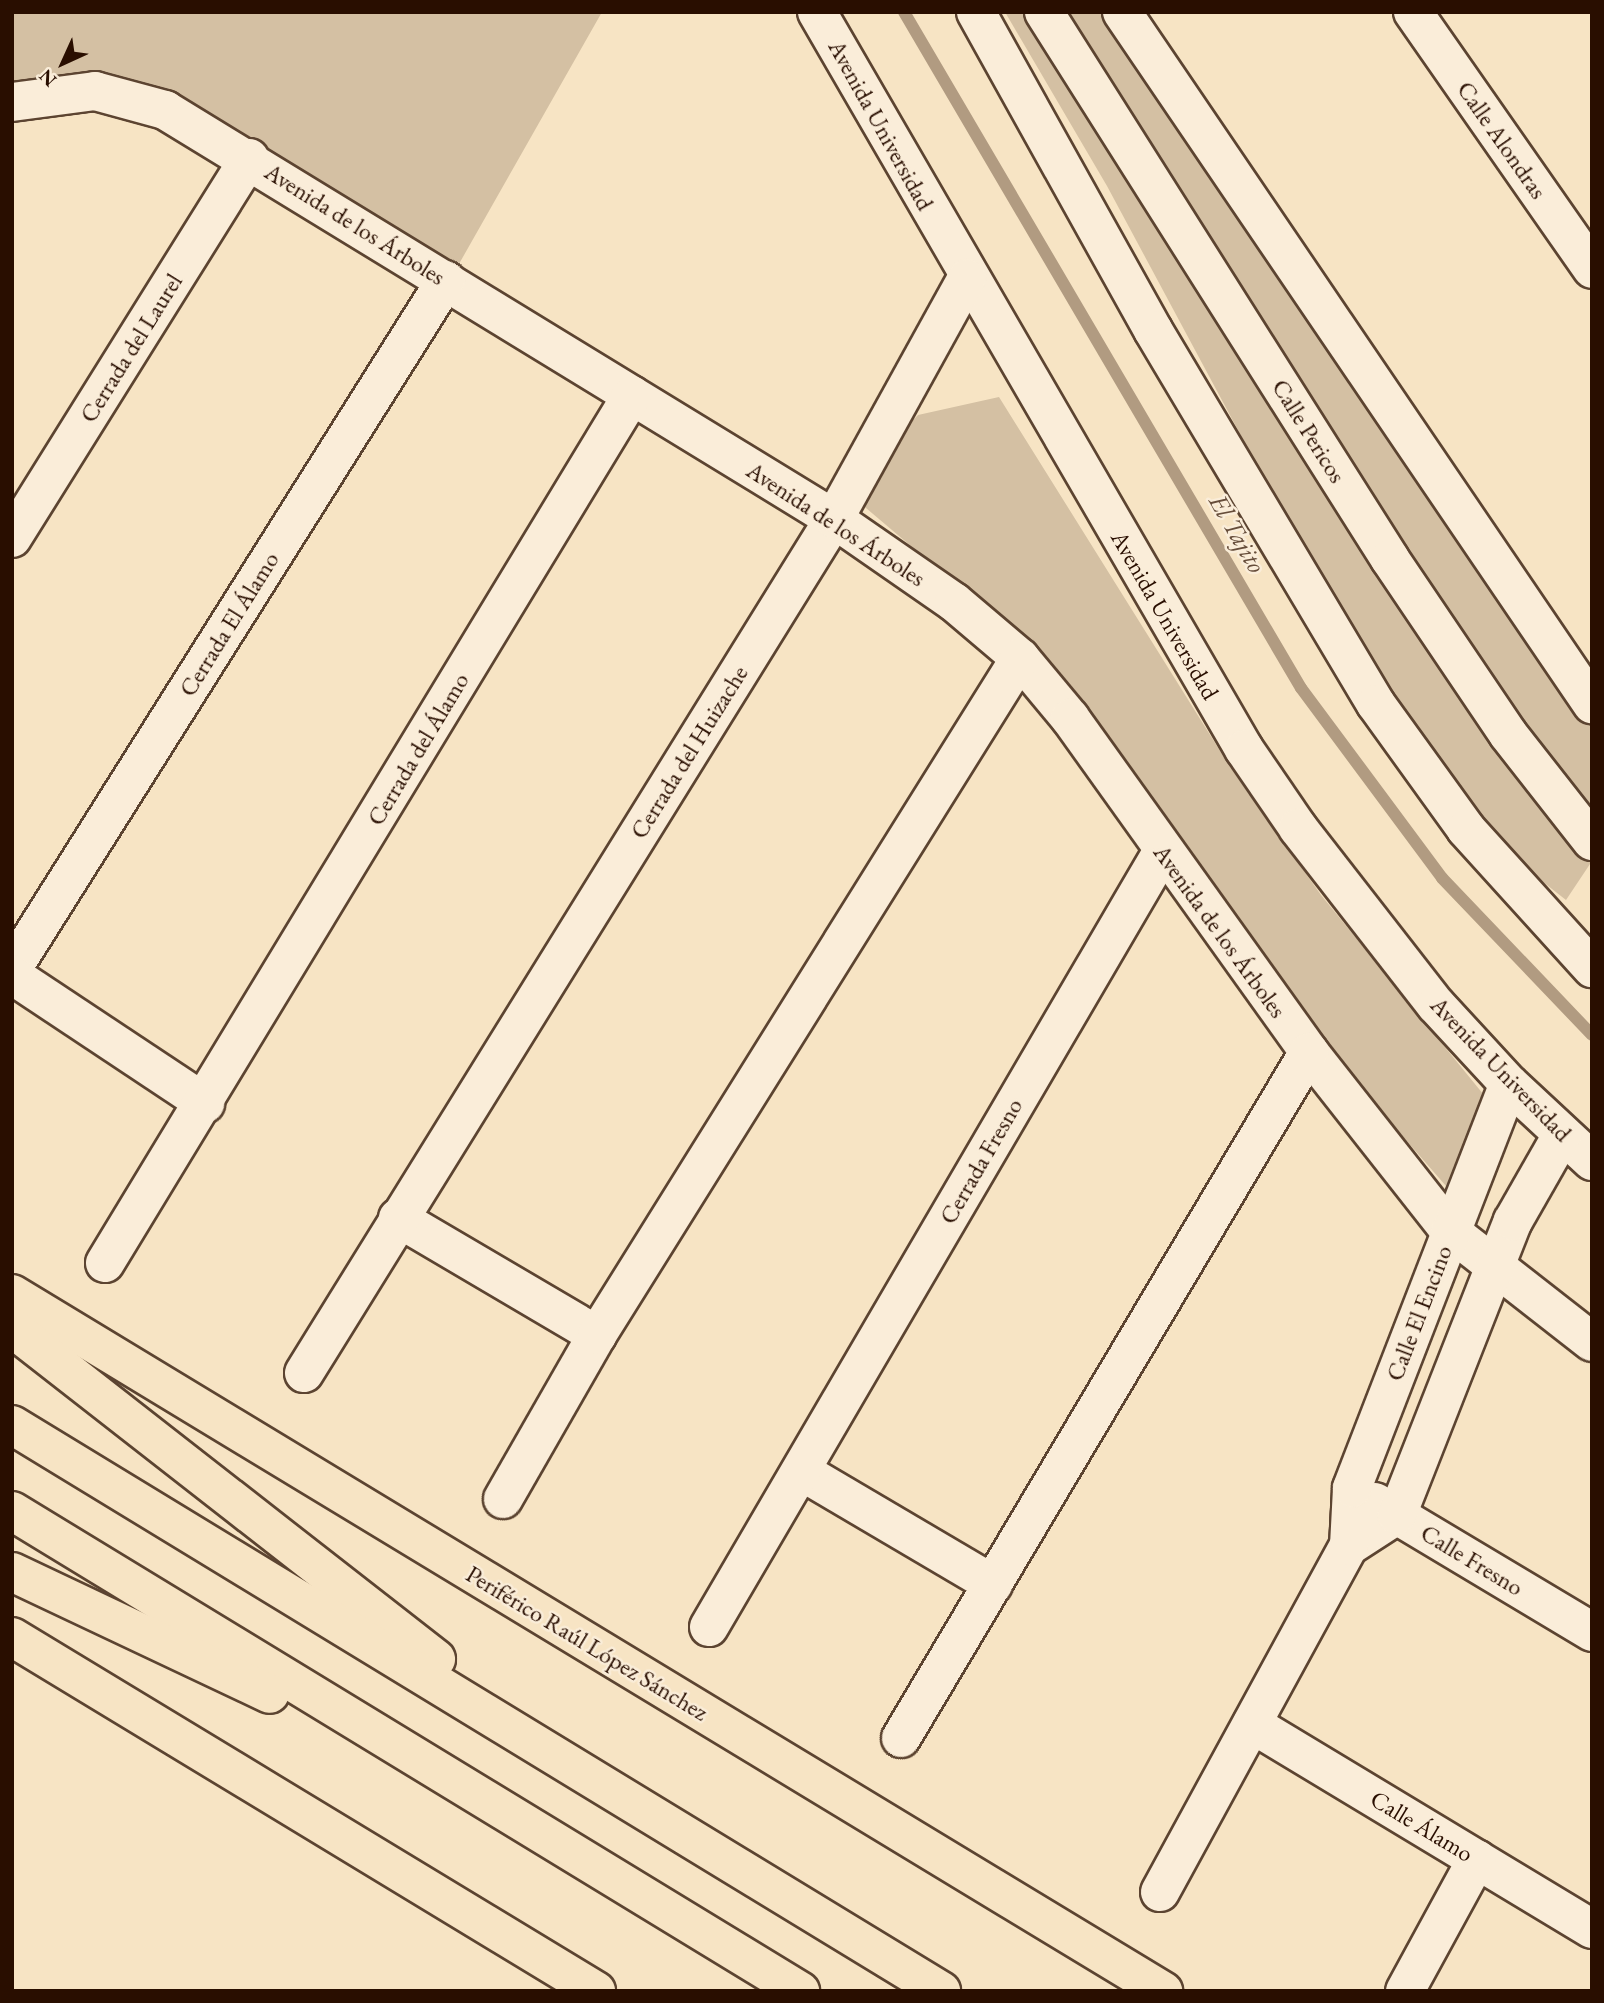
<!DOCTYPE html>
<html>
<head>
<meta charset="utf-8">
<style>
	body { margin:0 }
	#map { position:relative; width:1604px; height:2003px; overflow:hidden; background:#f7e4c4; font-family:"EB Garamond",serif }
	div>[style] { position:absolute }
	[style*='--x'] { left:calc(var(--x)*1px); top:calc(var(--y)*1px); width:calc(var(--w)*1px); rotate:calc(var(--a)*1deg) }
	.green>* { inset:0; background:#d4c0a3 }
	.stream>* { height:12px; margin:-6px; padding:0 6px; transform-origin:6px; border-radius:6px; background:#b19b81 }
	.roads { filter:drop-shadow(2px 0 #5c4431) drop-shadow(-2px 0 #5c4431) drop-shadow(0 2px #5c4431) drop-shadow(0 -2px #5c4431) }
	.minor>* { height:38px; margin:-19px; padding:0 19px; transform-origin:19px; border-radius:19px; background:#faedd9 }
	.major>* { height:38px; margin:-19px; padding:0 19px; transform-origin:19px; border-radius:19px; background:#f7e4c4 }
	.highway>* { height:38px; margin:-19px; padding:0 19px; transform-origin:19px; border-radius:19px; background:#f7e4c4 }
	span { translate:-50% -50%; white-space:nowrap; text-align:center; line-height:1.15; -webkit-text-stroke:5px #faedd9; paint-order:stroke }
	.street-label { font-size:24px; color:#290e00 }
	.water-label { font-size:26px; color:#664d3a; font-style:italic }
	.frame { position:absolute; inset:0; border:14px solid #290e00; pointer-events:none }
	.north { position:absolute; left:28px; top:28px; width:70px; height:70px; -webkit-text-stroke:5px #faedd9; paint-order:stroke; rotate:225deg; font-size:19px; font-weight:700; line-height:28px; text-align:center; color:#290e00 }
	.north::after { content:''; display:block; margin:auto; width:24px; height:32px; background:#290e00; clip-path:polygon(50% 0,100% 100%,50% 72%,0 100%) }
</style>
</head>
<body>
<div id="map">
	<div class="green">
		<i style="clip-path:polygon(12px 12px,602px 12px,451px 278px,166px 109px,12px 98px)"></i>
		<i style="clip-path:polygon(1005px 12px,1141px 12px,1592px 668px,1592px 861px,1566px 900px,1483px 835px,1385px 704px,1107px 186px)"></i>
		<i style="clip-path:polygon(999px 397px,1232px 770px,1321px 895px,1488px 1100px,1446px 1186px,1302px 1021px,1010px 630px,853px 497px,873px 461px,918px 415px)"></i>
	</div>
	<div class="stream">
		<i style="--x:904;--y:12;--w:784;--a:59.58"></i>
		<i style="--x:1301;--y:688;--w:237;--a:53.4"></i>
		<i style="--x:1442;--y:878;--w:217;--a:46.3"></i>
	</div>
	<div class="roads">
		<div class="minor">
			<i style="--x:817;--y:12;--w:852;--a:59.91"></i>
			<i style="--x:1244;--y:749;--w:96;--a:55.6"></i>
			<i style="--x:1298;--y:828;--w:224;--a:52.1"></i>
			<i style="--x:1436;--y:1005;--w:108;--a:47.3"></i>
			<i style="--x:1509;--y:1084;--w:113;--a:42.9"></i>
			<i style="--x:976;--y:12;--w:364;--a:60.9"></i>
			<i style="--x:1153;--y:330;--w:435;--a:59.2"></i>
			<i style="--x:1376;--y:704;--w:154;--a:54.2"></i>
			<i style="--x:1466;--y:829;--w:188;--a:47.8"></i>
			<i style="--x:1044;--y:12;--w:647;--a:57.68"></i>
			<i style="--x:1390;--y:559;--w:211;--a:56"></i>
			<i style="--x:1508;--y:734;--w:136;--a:51.9"></i>
			<i style="--x:1122;--y:12;--w:837;--a:55.82"></i>
			<i style="--x:1413;--y:12;--w:313;--a:55.1"></i>
			<i style="--x:12;--y:102;--w:84;--a:-7.5"></i>
			<i style="--x:95;--y:91;--w:73;--a:15.2"></i>
			<i style="--x:165;--y:110;--w:784;--a:31.44"></i>
			<i style="--x:834;--y:519;--w:146;--a:34.7"></i>
			<i style="--x:954;--y:602;--w:87;--a:40.3"></i>
			<i style="--x:1020;--y:658;--w:78;--a:50.2"></i>
			<i style="--x:1070;--y:718;--w:411;--a:54.4"></i>
			<i style="--x:1309;--y:1052;--w:228;--a:51.8"></i>
			<i style="--x:1450;--y:1231;--w:180;--a:38"></i>
			<i style="--x:12;--y:538;--w:448;--a:-58"></i>
			<i style="--x:12;--y:969;--w:814;--a:-57.79"></i>
			<i style="--x:12;--y:975;--w:232;--a:33.6"></i>
			<i style="--x:398;--y:1218;--w:231;--a:30.5"></i>
			<i style="--x:105;--y:1263;--w:1015;--a:-58.74"></i>
			<i style="--x:304;--y:1373;--w:1005;--a:-58.18"></i>
			<i style="--x:834;--y:519;--w:275;--a:-61.1"></i>
			<i style="--x:801;--y:1471;--w:223;--a:30.5"></i>
			<i style="--x:503;--y:1499;--w:189;--a:-60.2"></i>
			<i style="--x:597;--y:1335;--w:798;--a:-58"></i>
			<i style="--x:1375;--y:1502;--w:253;--a:30.9"></i>
			<i style="--x:1349;--y:1546;--w:57;--a:-32.9"></i>
			<i style="--x:1397;--y:1515;--w:316;--a:-68.5"></i>
			<i style="--x:1513;--y:1221;--w:99;--a:-60.3"></i>
			<i style="--x:709;--y:1627;--w:898;--a:-59.69"></i>
			<i style="--x:1252;--y:1724;--w:397;--a:31.1"></i>
			<i style="--x:901;--y:1738;--w:798;--a:-59.26"></i>
			<i style="--x:1160;--y:1892;--w:394;--a:-61.4"></i>
			<i style="--x:1349;--y:1546;--w:58;--a:-87"></i>
			<i style="--x:1352;--y:1488;--w:433;--a:-68.8"></i>
			<i style="--x:1405;--y:1991;--w:150;--a:-61.4"></i>
		</div>
		<div class="major">
			<i style="--x:12;--y:1294;--w:1346;--a:31.2"></i>
			<i style="--x:12;--y:1637;--w:683;--a:31.22"></i>
		</div>
		<div class="highway">
			<i style="--x:12;--y:1328;--w:538;--a:37.98"></i>
			<i style="--x:12;--y:1425;--w:1088;--a:31.35"></i>
			<i style="--x:12;--y:1511;--w:923;--a:31.35"></i>
			<i style="--x:12;--y:1572;--w:285;--a:25.3"></i>
		</div>
	</div>
	<div class="street-label">
		<span style="left:881px;top:125px;rotate:61deg">Avenida Universidad</span>
		<span style="left:1502px;top:140px;rotate:55deg">Calle Alondras</span>
		<span style="left:355px;top:224px;rotate:32deg">Avenida de los Árboles</span>
		<span style="left:131px;top:348px;rotate:-58deg">Cerrada del Laurel</span>
		<span style="left:1309px;top:431px;rotate:58deg">Calle Pericos</span>
		<span style="left:836px;top:524px;rotate:33deg">Avenida de los Árboles</span>
		<span style="left:1165px;top:615px;rotate:60deg">Avenida Universidad</span>
		<span style="left:229px;top:624px;rotate:-58deg">Cerrada El Álamo</span>
		<span style="left:418px;top:749px;rotate:-59deg">Cerrada del Álamo</span>
		<span style="left:689px;top:752px;rotate:-58deg">Cerrada del Huizache</span>
		<span style="left:1220px;top:931px;rotate:54deg">Avenida de los Árboles</span>
		<span style="left:1501px;top:1069px;rotate:46deg">Avenida Universidad</span>
		<span style="left:981px;top:1161px;rotate:-60deg">Cerrada Fresno</span>
		<span style="left:1419px;top:1313px;rotate:-69deg">Calle El Encino</span>
		<span style="left:1472px;top:1560px;rotate:31deg">Calle Fresno</span>
		<span style="left:587px;top:1643px;rotate:31deg">Periférico Raúl López Sánchez</span>
		<span style="left:1422px;top:1826px;rotate:31deg">Calle Álamo</span>
	</div>
	<div class="water-label">
		<span style="left:1237px;top:534px;rotate:60deg">El Tajito</span>
	</div>
	<div class="frame"></div>
	<div class="north">N</div>
</div>
</body>
</html>
